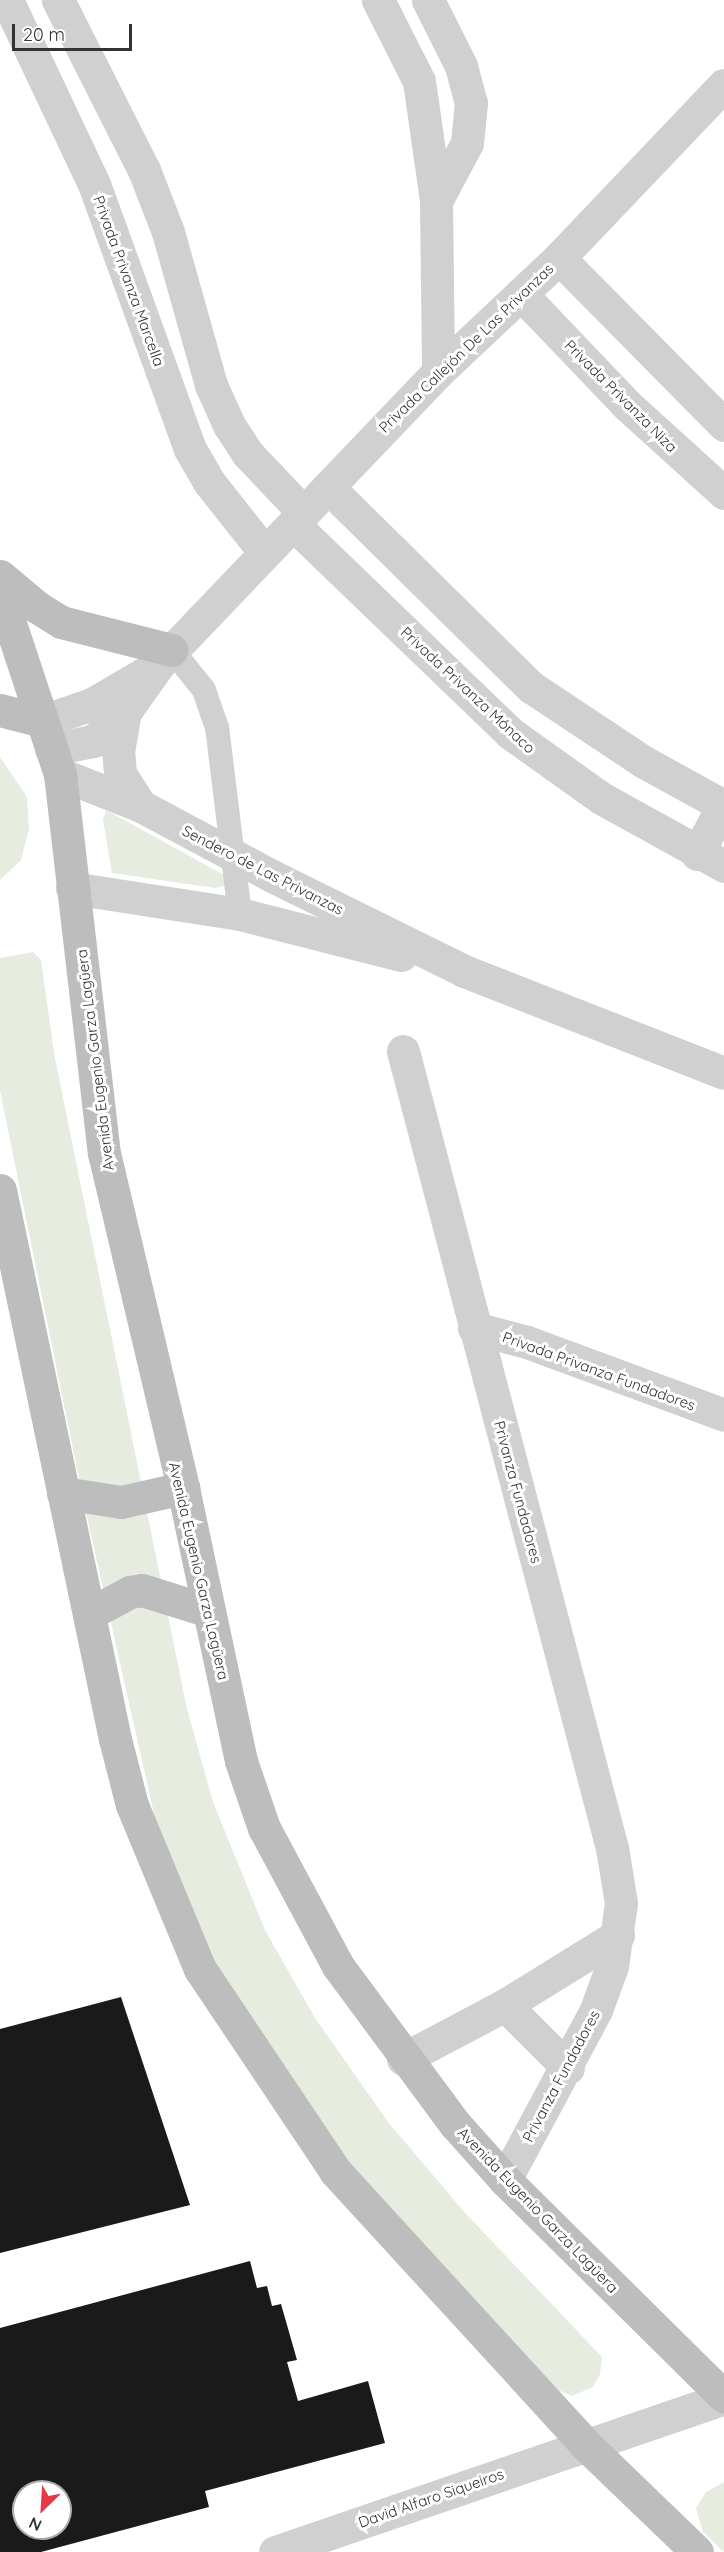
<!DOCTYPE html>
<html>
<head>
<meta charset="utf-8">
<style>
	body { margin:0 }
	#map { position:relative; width:724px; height:2552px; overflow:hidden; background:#fff; font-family:Quicksand,sans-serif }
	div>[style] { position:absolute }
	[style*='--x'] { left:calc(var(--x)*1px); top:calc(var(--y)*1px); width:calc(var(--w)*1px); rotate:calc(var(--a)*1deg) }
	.green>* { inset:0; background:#e6ecdf }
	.building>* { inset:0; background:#1a1a1a }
	.lane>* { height:24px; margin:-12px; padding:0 12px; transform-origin:12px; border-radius:12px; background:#d0d0d0 }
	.street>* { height:33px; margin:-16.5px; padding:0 16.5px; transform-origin:16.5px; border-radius:16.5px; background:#d0d0d0 }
	.secondary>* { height:33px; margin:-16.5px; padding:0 16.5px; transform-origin:16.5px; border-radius:16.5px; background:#bdbdbd }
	span { translate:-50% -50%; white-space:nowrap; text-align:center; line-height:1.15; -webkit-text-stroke:6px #fff; paint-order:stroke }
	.street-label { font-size:15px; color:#333 }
	.north { position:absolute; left:12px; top:2480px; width:60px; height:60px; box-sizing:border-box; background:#fff; border:2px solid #adadad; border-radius:50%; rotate:205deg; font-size:16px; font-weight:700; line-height:24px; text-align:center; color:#333 }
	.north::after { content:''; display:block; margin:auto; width:21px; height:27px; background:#e63946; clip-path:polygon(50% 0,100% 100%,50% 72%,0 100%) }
	.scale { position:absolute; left:12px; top:24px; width:120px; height:27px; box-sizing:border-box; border:3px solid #333; border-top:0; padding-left:8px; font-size:18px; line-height:21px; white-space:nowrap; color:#333; -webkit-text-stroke:4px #fff; paint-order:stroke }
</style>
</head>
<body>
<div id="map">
	<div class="green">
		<i style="clip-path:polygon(0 757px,27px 797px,29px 829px,21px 860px,0 880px)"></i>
		<i style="clip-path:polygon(106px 810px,224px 875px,227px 885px,215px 888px,112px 873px,103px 820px)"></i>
		<i style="clip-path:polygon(33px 952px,41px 960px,54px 1053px,187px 1709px,213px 1802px,265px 1930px,315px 2018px,388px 2122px,466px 2214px,602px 2357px,600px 2374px,593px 2387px,572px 2396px,558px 2390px,345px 2162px,266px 2055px,211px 1954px,155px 1818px,85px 1508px,0 1091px,0 958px)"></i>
		<i style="clip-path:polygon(724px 2482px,724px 2552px,703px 2532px,696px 2508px,706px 2492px)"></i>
	</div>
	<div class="building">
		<i style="clip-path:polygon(121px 1997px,190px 2205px,0 2253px,0 2029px)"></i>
		<i style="clip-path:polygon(evenodd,250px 2261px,257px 2288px,267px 2286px,272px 2306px,281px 2304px,297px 2360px,287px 2362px,298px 2401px,368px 2381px,385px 2443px,205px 2491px,209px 2507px,41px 2552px,0 2552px,0 2328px,250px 2261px,24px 2492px,60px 2492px,60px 2528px,24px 2528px,24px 2492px)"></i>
	</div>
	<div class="lane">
		<i style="--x:172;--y:650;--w:51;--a:51.3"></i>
		<i style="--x:204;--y:690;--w:39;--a:71"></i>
		<i style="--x:217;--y:727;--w:188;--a:83"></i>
	</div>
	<div class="street">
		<i style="--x:7;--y:0;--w:204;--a:64.7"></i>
		<i style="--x:94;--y:184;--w:282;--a:70.1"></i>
		<i style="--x:190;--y:449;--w:38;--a:60"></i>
		<i style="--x:209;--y:482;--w:90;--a:51.7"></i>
		<i style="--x:58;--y:0;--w:191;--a:63.2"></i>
		<i style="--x:144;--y:170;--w:66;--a:68.8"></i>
		<i style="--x:168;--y:232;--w:159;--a:74.3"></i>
		<i style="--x:211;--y:385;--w:44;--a:65.8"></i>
		<i style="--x:229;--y:425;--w:35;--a:57"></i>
		<i style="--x:248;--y:454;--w:81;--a:46.5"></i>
		<i style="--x:378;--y:0;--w:91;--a:63.2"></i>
		<i style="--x:419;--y:81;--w:121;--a:81.9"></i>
		<i style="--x:436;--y:201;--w:171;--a:89.3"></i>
		<i style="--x:428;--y:0;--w:74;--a:63.4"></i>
		<i style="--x:461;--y:66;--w:38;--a:75"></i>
		<i style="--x:471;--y:103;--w:40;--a:95.7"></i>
		<i style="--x:467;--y:143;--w:66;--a:118.1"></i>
		<i style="--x:559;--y:258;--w:235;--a:45.3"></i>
		<i style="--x:521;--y:294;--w:153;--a:46.3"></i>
		<i style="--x:627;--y:405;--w:131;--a:42.2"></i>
		<i style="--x:328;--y:487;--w:285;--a:44.6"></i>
		<i style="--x:531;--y:687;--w:136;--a:33.6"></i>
		<i style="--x:644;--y:762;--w:91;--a:28.8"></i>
		<i style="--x:293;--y:524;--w:301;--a:43.9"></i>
		<i style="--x:510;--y:733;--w:112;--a:35.5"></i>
		<i style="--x:601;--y:798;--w:141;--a:28.9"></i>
		<i style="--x:125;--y:712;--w:39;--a:100"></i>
		<i style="--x:118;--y:750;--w:24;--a:85"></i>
		<i style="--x:120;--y:774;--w:38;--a:57"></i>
		<i style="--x:42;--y:721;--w:53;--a:-18.8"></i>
		<i style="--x:92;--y:704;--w:61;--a:-30.3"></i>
		<i style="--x:51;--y:749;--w:43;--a:-10.8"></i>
		<i style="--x:93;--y:741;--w:43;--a:-42.2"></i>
		<i style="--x:125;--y:712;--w:59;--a:-54.7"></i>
		<i style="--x:159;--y:664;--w:404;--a:-46.3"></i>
		<i style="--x:438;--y:372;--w:166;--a:-43.3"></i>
		<i style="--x:559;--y:258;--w:239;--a:-46.4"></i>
		<i style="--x:60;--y:774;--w:87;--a:21.6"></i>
		<i style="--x:141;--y:806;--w:149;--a:28.1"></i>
		<i style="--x:272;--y:876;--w:214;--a:26.3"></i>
		<i style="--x:464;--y:971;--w:279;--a:21.4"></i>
		<i style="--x:697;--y:854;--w:55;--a:-62"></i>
		<i style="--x:72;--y:888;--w:170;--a:8.8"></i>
		<i style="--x:240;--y:914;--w:166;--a:14.3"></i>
		<i style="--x:403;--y:1051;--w:824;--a:75.31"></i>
		<i style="--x:612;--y:1848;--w:56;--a:80.7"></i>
		<i style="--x:621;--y:1903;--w:64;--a:98.1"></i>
		<i style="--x:612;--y:1966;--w:47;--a:110"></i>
		<i style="--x:596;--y:2010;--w:193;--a:118.2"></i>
		<i style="--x:474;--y:1328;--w:55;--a:14.8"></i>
		<i style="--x:527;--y:1342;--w:210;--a:20.3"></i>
		<i style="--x:505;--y:2005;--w:89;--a:45"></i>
		<i style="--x:403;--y:2059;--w:115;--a:-27.9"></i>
		<i style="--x:505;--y:2005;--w:133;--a:-31.8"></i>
		<i style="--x:275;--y:2552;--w:475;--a:-18.9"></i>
	</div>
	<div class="secondary">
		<i style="--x:0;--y:576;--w:48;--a:40"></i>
		<i style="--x:37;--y:607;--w:28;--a:32"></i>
		<i style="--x:61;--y:622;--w:114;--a:14.2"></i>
		<i style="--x:0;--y:593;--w:191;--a:71.7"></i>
		<i style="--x:60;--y:774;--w:382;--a:83.4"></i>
		<i style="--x:104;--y:1153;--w:344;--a:76.7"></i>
		<i style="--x:183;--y:1488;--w:279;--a:78"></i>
		<i style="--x:241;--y:1761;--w:71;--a:71.1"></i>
		<i style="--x:264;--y:1828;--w:157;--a:61.8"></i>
		<i style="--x:338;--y:1966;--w:197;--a:53.5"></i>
		<i style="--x:455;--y:2124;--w:75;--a:48.2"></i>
		<i style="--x:505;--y:2180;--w:308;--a:44.7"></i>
		<i style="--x:0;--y:710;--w:43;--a:14.7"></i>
		<i style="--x:0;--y:1190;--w:561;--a:78.17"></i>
		<i style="--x:115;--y:1739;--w:68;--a:75.6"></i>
		<i style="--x:132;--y:1805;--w:178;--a:67.5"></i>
		<i style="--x:200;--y:1969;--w:243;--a:56.2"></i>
		<i style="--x:335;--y:2171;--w:372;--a:47.5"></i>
		<i style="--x:586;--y:2445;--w:154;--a:43.9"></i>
		<i style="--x:63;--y:1493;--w:59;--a:8.8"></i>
		<i style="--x:121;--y:1502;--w:64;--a:-12.7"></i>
		<i style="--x:89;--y:1614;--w:47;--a:-28.2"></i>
		<i style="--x:130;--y:1592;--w:12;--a:-9"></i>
		<i style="--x:142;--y:1590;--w:70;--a:17.4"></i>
	</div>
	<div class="street-label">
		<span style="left:129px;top:281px;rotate:70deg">Privada Privanza Marcella</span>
		<span style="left:466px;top:348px;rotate:-44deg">Privada Callejón De Las Privanzas</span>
		<span style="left:621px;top:396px;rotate:45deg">Privada Privanza Niza</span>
		<span style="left:468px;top:690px;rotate:43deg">Privada Privanza Mónaco</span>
		<span style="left:263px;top:870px;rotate:27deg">Sendero de Las Privanzas</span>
		<span style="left:95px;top:1060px;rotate:-97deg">Avenida Eugenio Garza Lagüera</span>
		<span style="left:599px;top:1371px;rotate:20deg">Privada Privanza Fundadores</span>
		<span style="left:518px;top:1492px;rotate:75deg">Privanza Fundadores</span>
		<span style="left:199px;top:1571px;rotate:77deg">Avenida Eugenio Garza Lagüera</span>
		<span style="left:561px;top:2076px;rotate:-62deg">Privanza Fundadores</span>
		<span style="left:538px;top:2210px;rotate:46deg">Avenida Eugenio Garza Lagüera</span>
		<span style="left:431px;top:2498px;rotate:-19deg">David Alfaro Siqueiros</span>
	</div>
	<div class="north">N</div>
	<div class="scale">20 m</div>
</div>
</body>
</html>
